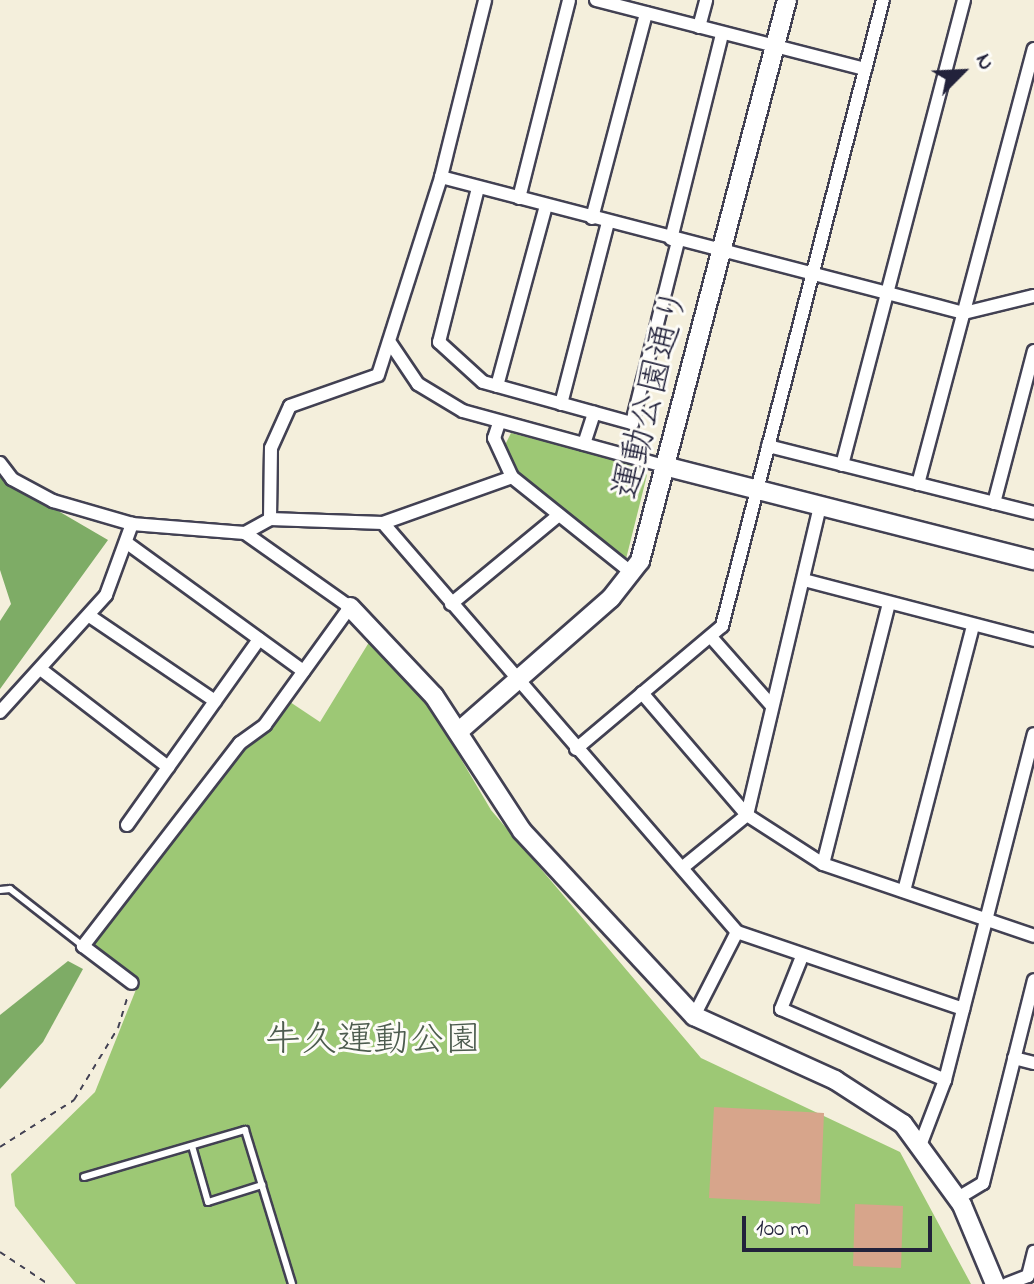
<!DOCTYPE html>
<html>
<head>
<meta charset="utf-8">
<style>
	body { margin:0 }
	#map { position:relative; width:1034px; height:1284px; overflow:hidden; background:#f4efdc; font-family:"Indie Flower","Klee One",sans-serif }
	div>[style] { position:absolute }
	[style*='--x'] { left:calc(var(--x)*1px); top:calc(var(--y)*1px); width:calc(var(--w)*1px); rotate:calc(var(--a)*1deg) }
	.green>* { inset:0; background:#9dc875 }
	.forest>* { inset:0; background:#7eac66 }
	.building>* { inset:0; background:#d7a58b }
	.path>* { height:2px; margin-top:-1px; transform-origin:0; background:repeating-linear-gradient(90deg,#424153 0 6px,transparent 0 12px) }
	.roads { filter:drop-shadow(2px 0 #424153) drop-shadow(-2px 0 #424153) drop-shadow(0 2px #424153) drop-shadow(0 -2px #424153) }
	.lane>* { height:6px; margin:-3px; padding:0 3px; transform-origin:3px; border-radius:3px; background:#fff }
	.street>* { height:12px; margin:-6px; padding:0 6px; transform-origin:6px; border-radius:6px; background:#fff }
	.secondary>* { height:18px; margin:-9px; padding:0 9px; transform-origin:9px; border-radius:9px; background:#fff }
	span { translate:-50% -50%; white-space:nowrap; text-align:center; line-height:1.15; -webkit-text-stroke:6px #fdfcf7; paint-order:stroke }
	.street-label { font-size:36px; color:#22223b }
	.park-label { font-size:36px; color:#4d5c4f }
	.north { position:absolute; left:922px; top:32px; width:80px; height:80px; -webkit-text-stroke:6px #fdfcf7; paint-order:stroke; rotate:66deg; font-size:22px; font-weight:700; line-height:32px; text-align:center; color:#22223b }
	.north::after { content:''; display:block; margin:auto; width:28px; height:36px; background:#22223b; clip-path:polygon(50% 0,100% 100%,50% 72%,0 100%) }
	.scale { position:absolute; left:742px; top:1216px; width:190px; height:36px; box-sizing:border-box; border:4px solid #22223b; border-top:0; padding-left:10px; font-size:24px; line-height:28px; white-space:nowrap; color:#22223b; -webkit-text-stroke:6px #fdfcf7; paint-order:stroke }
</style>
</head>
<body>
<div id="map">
	<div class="green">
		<i style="clip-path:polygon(511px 433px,641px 466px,647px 475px,626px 559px,519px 474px,504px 447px)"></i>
		<i style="clip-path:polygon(371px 639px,421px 691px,491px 810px,701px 1058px,900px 1152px,971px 1284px,76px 1284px,15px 1206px,11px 1174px,95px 1092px,139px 982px,91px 946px,239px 756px,290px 702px,320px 722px)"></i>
	</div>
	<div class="forest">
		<i style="clip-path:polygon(0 477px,108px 540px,0 689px,0 621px,11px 604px,0 570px)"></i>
		<i style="clip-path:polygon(68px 961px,83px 969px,43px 1042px,0 1089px,0 1015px)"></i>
	</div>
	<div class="building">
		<i style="clip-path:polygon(714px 1107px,824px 1113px,820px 1204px,709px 1198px)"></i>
		<i style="clip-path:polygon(855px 1204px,903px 1206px,901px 1268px,853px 1266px)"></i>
	</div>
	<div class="path">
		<i style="--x:0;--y:1147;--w:88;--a:-32.4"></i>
		<i style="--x:74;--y:1100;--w:84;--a:-58.6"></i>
		<i style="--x:118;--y:1028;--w:34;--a:-73"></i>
		<i style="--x:0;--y:1252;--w:58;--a:33.7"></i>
	</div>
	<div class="roads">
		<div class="lane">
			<i style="--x:0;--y:890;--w:10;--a:-6"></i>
			<i style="--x:10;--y:889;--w:93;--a:38"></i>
			<i style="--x:192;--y:1146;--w:58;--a:74.1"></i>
			<i style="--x:208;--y:1202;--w:57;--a:-17.5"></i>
			<i style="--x:84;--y:1177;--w:168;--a:-16.3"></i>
			<i style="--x:245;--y:1130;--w:161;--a:73"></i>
		</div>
		<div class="street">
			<i style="--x:596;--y:0;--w:278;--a:14.4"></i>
			<i style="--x:699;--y:27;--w:28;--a:-75"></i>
			<i style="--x:441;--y:177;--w:540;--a:14.58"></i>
			<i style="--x:964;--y:313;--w:72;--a:-13.7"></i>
			<i style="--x:478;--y:188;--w:159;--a:104.2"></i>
			<i style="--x:439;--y:342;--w:59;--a:42.3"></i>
			<i style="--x:483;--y:382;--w:155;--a:15.4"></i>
			<i style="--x:632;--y:423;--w:188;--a:-75.8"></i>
			<i style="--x:519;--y:198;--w:204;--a:-75.8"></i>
			<i style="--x:592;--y:218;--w:212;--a:-75.2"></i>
			<i style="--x:671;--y:239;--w:211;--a:-76"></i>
			<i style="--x:391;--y:344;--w:48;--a:56"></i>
			<i style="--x:418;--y:384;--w:52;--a:31"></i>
			<i style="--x:463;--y:411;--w:213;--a:15.3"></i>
			<i style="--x:497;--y:386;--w:187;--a:-74.8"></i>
			<i style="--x:561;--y:404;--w:188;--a:-75.5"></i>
			<i style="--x:499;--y:423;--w:16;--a:108"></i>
			<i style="--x:494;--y:438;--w:43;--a:65.2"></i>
			<i style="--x:512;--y:477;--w:155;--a:38.7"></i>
			<i style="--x:584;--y:444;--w:33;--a:-72"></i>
			<i style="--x:768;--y:446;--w:274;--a:14.1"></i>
			<i style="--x:0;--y:463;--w:20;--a:53"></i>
			<i style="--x:12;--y:479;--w:47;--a:28.2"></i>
			<i style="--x:53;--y:501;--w:82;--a:16.2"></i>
			<i style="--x:132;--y:524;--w:113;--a:4.6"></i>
			<i style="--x:245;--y:533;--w:128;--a:35.2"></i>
			<i style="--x:350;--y:607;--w:145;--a:125.8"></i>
			<i style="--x:265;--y:725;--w:31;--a:144"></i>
			<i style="--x:240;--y:743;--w:257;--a:127.7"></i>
			<i style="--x:83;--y:946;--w:61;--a:37.1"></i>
			<i style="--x:842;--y:465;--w:481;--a:-75.3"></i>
			<i style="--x:918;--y:484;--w:450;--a:-75.1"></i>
			<i style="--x:994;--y:503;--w:157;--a:-75.3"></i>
			<i style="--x:270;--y:519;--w:113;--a:2"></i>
			<i style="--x:383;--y:523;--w:137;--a:-19.6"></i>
			<i style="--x:383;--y:523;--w:541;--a:49.12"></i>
			<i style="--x:737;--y:932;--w:239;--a:18.8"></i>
			<i style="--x:245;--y:533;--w:29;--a:-29"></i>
			<i style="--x:270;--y:519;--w:71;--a:-89.2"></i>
			<i style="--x:271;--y:448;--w:46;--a:-65.7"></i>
			<i style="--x:290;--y:406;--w:93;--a:-19.4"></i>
			<i style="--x:378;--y:375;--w:208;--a:-72.3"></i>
			<i style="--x:441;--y:177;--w:182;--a:-76"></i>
			<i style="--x:127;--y:543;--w:218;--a:36"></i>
			<i style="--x:804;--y:580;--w:238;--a:14.6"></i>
			<i style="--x:451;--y:604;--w:140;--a:-39.5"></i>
			<i style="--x:91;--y:617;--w:150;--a:34.1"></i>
			<i style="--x:711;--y:637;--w:92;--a:48.5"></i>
			<i style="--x:43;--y:671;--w:158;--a:37.5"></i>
			<i style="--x:642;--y:693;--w:161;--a:49.3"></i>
			<i style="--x:747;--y:815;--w:90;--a:32.8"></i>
			<i style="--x:823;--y:864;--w:223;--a:18.8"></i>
			<i style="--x:0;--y:712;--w:158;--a:-47.8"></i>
			<i style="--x:106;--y:595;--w:76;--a:-69.9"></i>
			<i style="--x:576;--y:749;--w:191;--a:-40.1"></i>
			<i style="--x:722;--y:626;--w:646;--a:-75.58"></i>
			<i style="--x:127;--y:825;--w:228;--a:-54.6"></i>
			<i style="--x:823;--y:864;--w:268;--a:-75.8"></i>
			<i style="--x:682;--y:868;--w:84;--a:-39.2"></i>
			<i style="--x:747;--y:815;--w:318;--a:-76.7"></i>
			<i style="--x:904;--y:891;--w:274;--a:-75.4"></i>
			<i style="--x:801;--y:959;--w:54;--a:111.8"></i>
			<i style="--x:781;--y:1009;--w:179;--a:23.4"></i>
			<i style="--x:694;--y:1016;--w:94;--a:-62.9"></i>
			<i style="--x:1014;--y:1058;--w:21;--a:14"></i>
			<i style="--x:921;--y:1143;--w:67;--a:-69.1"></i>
			<i style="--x:945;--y:1080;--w:357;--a:-75.6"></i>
			<i style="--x:958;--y:1198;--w:29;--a:-31"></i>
			<i style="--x:983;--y:1183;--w:209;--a:-75.9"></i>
			<i style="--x:1007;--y:1284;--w:22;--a:-21"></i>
			<i style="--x:1028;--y:1276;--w:25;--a:-76"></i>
		</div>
		<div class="secondary">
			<i style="--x:668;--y:467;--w:378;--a:14.3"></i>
			<i style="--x:350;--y:607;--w:122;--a:46.7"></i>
			<i style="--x:434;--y:696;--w:161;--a:56.9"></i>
			<i style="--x:522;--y:831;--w:253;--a:47.1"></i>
			<i style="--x:694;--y:1016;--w:155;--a:24.4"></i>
			<i style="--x:835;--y:1080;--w:81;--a:32.9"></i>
			<i style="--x:903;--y:1124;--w:100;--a:53.9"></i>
			<i style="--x:962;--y:1205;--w:86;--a:67.3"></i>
			<i style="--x:458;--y:732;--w:203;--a:-41.2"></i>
			<i style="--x:611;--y:598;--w:47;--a:-51.9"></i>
			<i style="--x:640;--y:561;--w:580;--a:-75.32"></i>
		</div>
	</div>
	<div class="street-label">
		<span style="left:653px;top:394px;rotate:-76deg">運動公園通り</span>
	</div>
	<div class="park-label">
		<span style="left:373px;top:1042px">牛久運動公園</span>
	</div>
	<div class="north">N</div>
	<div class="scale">100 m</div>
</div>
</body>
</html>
